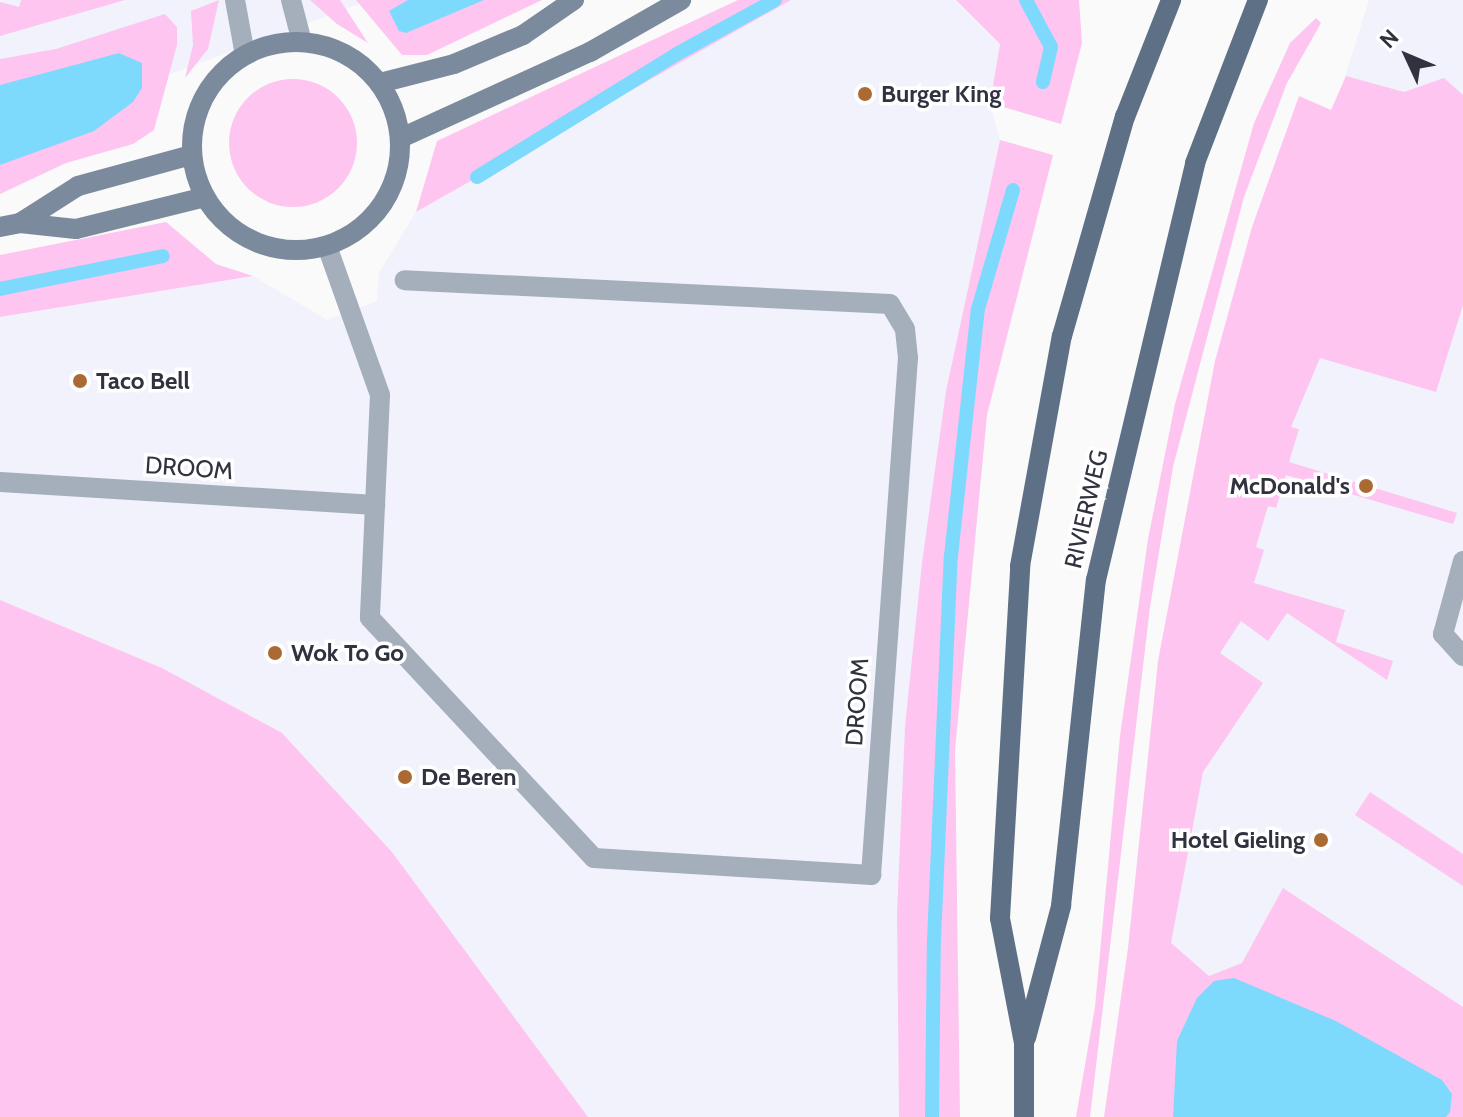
<!DOCTYPE html>
<html>
<head>
<meta charset="utf-8">
<style>
	body { margin:0 }
	#map { position:relative; width:1463px; height:1117px; overflow:hidden; background:#fafafa; font-family:Cabin,sans-serif }
	div>[style] { position:absolute }
	[style*='--x'] { left:calc(var(--x)*1px); top:calc(var(--y)*1px); width:calc(var(--w)*1px); rotate:calc(var(--a)*1deg) }
	.built>* { inset:0; background:#f1f2fb }
	.green>* { inset:0; background:#fec5f0 }
	.round { border-radius:50% }
	.water>* { inset:0; background:#7edafd }
	.stream>* { height:14px; margin:-7px; padding:0 7px; transform-origin:7px; border-radius:7px; background:#7edafd }
	.street>* { height:20px; margin:-10px; padding:0 10px; transform-origin:10px; border-radius:10px; background:#a4afbb }
	.secondary>* { height:20px; margin:-10px; padding:0 10px; transform-origin:10px; border-radius:10px; background:#7b8a9c }
	.secondary>.ring { margin:-10px; padding:0; box-sizing:content-box; background:none; border:20px solid #7b8a9c; border-radius:50% }
	.primary>* { height:20px; margin:-10px; padding:0 10px; transform-origin:10px; border-radius:10px; background:#5d7086 }
	.dots>* { width:22px; height:22px; translate:-50% -50%; box-sizing:border-box; border:4px solid #fff; border-radius:50% }
	span { translate:-50% -50%; white-space:nowrap; text-align:center; line-height:1.15; -webkit-text-stroke:7px #fff; paint-order:stroke }
	.poi-label { font-size:24px; color:#30323f; font-weight:700 }
	.left { translate:0 -50%; text-align:left }
	.right { translate:-100% -50%; text-align:right }
	.street-label { font-size:24px; color:#30323f }
	.north { position:absolute; left:1367px; top:16px; width:80px; height:80px; -webkit-text-stroke:6px #fff; paint-order:stroke; rotate:314deg; font-size:22px; font-weight:700; line-height:32px; text-align:center; color:#30323f }
	.north::after { content:''; display:block; margin:auto; width:28px; height:36px; background:#30323f; clip-path:polygon(50% 0,100% 100%,50% 72%,0 100%) }
</style>
</head>
<body>
<div id="map">
	<div class="built">
		<i style="clip-path:polygon(0 0,370px 0,63px 114px,0 125px)"></i>
		<i style="clip-path:polygon(791px 0,956px 0,1000px 44px,990px 103px,1000px 140px,946px 391px,905px 726px,897px 912px,899px 1117px,588px 1117px,392px 852px,282px 733px,162px 668px,0 600px,0 317px,253px 276px,327px 320px,377px 301px,379px 273px,416px 212px)"></i>
		<i style="clip-path:polygon(1369px 0,1463px 0,1463px 1117px,1290px 1117px,1146px 921px,1286px 264px)"></i>
	</div>
	<div class="green">
		<i style="clip-path:polygon(21px 0,125px 0,0 36px,0 2px,19px 7px)"></i>
		<i style="clip-path:polygon(219px 0,208px 49px,185px 78px,193px 45px,191px 11px)"></i>
		<i style="clip-path:polygon(310px 0,340px 0,368px 43px,337px 24px)"></i>
		<i style="clip-path:polygon(356px 0,542px 0,427px 55px,402px 55px)"></i>
		<i style="clip-path:polygon(738px 0,791px 0,416px 212px,437px 141px)"></i>
		<i style="clip-path:polygon(956px 0,1079px 0,1082px 43px,1061px 124px,990px 103px,1000px 44px)"></i>
		<i style="clip-path:polygon(165px 14px,177px 27px,177px 45px,154px 130px,133px 144px,66px 163px,0 194px,0 59px,56px 49px)"></i>
		<i style="clip-path:polygon(1316px 18px,1321px 23px,1287px 83px,1244px 197px,1173px 467px,1150px 607px,1090px 1117px,1076px 1117px,1095px 1007px,1120px 736px,1148px 539px,1175px 404px,1254px 123px,1290px 43px)"></i>
		<i style="clip-path:polygon(1346px 76px,1404px 92px,1444px 78px,1463px 95px,1463px 305px,1436px 392px,1320px 358px,1291px 427px,1299px 429px,1289px 462px,1457px 513px,1453px 524px,1286px 475px,1276px 508px,1268px 506px,1256px 547px,1264px 550px,1254px 583px,1345px 610px,1336px 642px,1393px 661px,1387px 680px,1287px 613px,1268px 641px,1241px 621px,1220px 653px,1263px 683px,1203px 772px,1171px 943px,1209px 976px,1242px 963px,1283px 888px,1463px 1007px,1463px 1117px,1104px 1117px,1128px 948px,1158px 661px,1215px 361px,1252px 227px,1299px 96px,1331px 110px)"></i>
		<i class="round" style="left:229px;top:79px;width:128px;height:128px"></i>
		<i style="clip-path:polygon(1000px 140px,1053px 155px,987px 415px,955px 750px,960px 1117px,899px 1117px,897px 912px,905px 726px,922px 563px,946px 391px)"></i>
		<i style="clip-path:polygon(166px 222px,216px 264px,253px 276px,0 317px,0 255px)"></i>
		<i style="clip-path:polygon(0 600px,162px 668px,282px 733px,392px 852px,588px 1117px,0 1117px)"></i>
		<i style="clip-path:polygon(1370px 792px,1463px 854px,1463px 886px,1355px 815px)"></i>
	</div>
	<div class="water">
		<i style="clip-path:polygon(408px 0,484px 0,406px 33px,399px 31px,389px 11px)"></i>
		<i style="clip-path:polygon(119px 53px,142px 63px,142px 88px,133px 102px,94px 131px,0 165px,0 85px)"></i>
		<i style="clip-path:polygon(1234px 978px,1336px 1021px,1442px 1080px,1452px 1094px,1450px 1112px,1446px 1117px,1173px 1117px,1177px 1041px,1197px 998px,1214px 981px)"></i>
	</div>
	<div class="stream">
		<i style="--x:1026;--y:0;--w:53;--a:62"></i>
		<i style="--x:1051;--y:47;--w:36;--a:103"></i>
		<i style="--x:477;--y:177;--w:233;--a:-31.6"></i>
		<i style="--x:675;--y:55;--w:114;--a:-28.8"></i>
		<i style="--x:0;--y:289;--w:166;--a:-11.4"></i>
		<i style="--x:932;--y:1117;--w:177;--a:-89.4"></i>
		<i style="--x:934;--y:940;--w:384;--a:-87.5"></i>
		<i style="--x:951;--y:556;--w:248;--a:-83.8"></i>
		<i style="--x:978;--y:309;--w:124;--a:-73.6"></i>
	</div>
	<div class="street">
		<i style="--x:235;--y:0;--w:56;--a:79.7"></i>
		<i style="--x:291;--y:0;--w:43;--a:75.3"></i>
		<i style="--x:327;--y:246;--w:158;--a:70.4"></i>
		<i style="--x:380;--y:395;--w:223;--a:92.6"></i>
		<i style="--x:370;--y:618;--w:328;--a:47"></i>
		<i style="--x:594;--y:858;--w:278;--a:3.5"></i>
		<i style="--x:871;--y:875;--w:518;--a:-85.91"></i>
		<i style="--x:908;--y:358;--w:29;--a:-96"></i>
		<i style="--x:905;--y:329;--w:29;--a:-121"></i>
		<i style="--x:890;--y:304;--w:486;--a:-177.2"></i>
		<i style="--x:0;--y:482;--w:376;--a:3.5"></i>
		<i style="--x:1463;--y:561;--w:76;--a:105.3"></i>
		<i style="--x:1443;--y:634;--w:30;--a:48"></i>
	</div>
	<div class="secondary">
		<i class="ring" style="left:192px;top:42px;width:188px;height:188px"></i>
		<i style="--x:380;--y:83;--w:76;--a:-14.4"></i>
		<i style="--x:454;--y:64;--w:75;--a:-22.8"></i>
		<i style="--x:523;--y:35;--w:62;--a:-34.5"></i>
		<i style="--x:401;--y:138;--w:208;--a:-24.5"></i>
		<i style="--x:590;--y:52;--w:105;--a:-29.7"></i>
		<i style="--x:20;--y:223;--w:69;--a:-32.5"></i>
		<i style="--x:78;--y:186;--w:117;--a:-15.3"></i>
		<i style="--x:0;--y:227;--w:20;--a:-11"></i>
		<i style="--x:20;--y:223;--w:56;--a:6.1"></i>
		<i style="--x:76;--y:229;--w:133;--a:-13.9"></i>
	</div>
	<div class="primary">
		<i style="--x:1026;--y:1038;--w:137;--a:-75.1"></i>
		<i style="--x:1061;--y:906;--w:328;--a:-83.9"></i>
		<i style="--x:1096;--y:580;--w:429;--a:-76.6"></i>
		<i style="--x:1195;--y:163;--w:175;--a:-68.9"></i>
		<i style="--x:1024;--y:1117;--w:74;--a:-90"></i>
		<i style="--x:1024;--y:1043;--w:127;--a:-100.9"></i>
		<i style="--x:1000;--y:918;--w:353;--a:-86.7"></i>
		<i style="--x:1020;--y:566;--w:234;--a:-79.7"></i>
		<i style="--x:1062;--y:336;--w:228;--a:-74"></i>
		<i style="--x:1125;--y:117;--w:126;--a:-68.5"></i>
	</div>
	<div class="dots">
		<i style="left:865px;top:94px;background:#ab6a34"></i>
		<i style="left:80px;top:381px;background:#ab6a34"></i>
		<i style="left:1366px;top:486px;background:#ab6a34"></i>
		<i style="left:275px;top:653px;background:#ab6a34"></i>
		<i style="left:405px;top:777px;background:#ab6a34"></i>
		<i style="left:1321px;top:840px;background:#ab6a34"></i>
	</div>
	<div class="poi-label">
		<span class="left" style="left:881px;top:94px">Burger King</span>
		<span class="left" style="left:96px;top:381px">Taco Bell</span>
		<span class="right" style="left:1350px;top:486px">McDonald's</span>
		<span class="left" style="left:291px;top:653px">Wok To Go</span>
		<span class="left" style="left:421px;top:777px">De Beren</span>
		<span class="right" style="left:1305px;top:840px">Hotel Gieling</span>
	</div>
	<div class="street-label">
		<span style="left:189px;top:468px;rotate:4deg">DROOM</span>
		<span style="left:1086px;top:509px;rotate:-77deg">RIVIERWEG</span>
		<span style="left:857px;top:702px;rotate:-86deg">DROOM</span>
	</div>
	<div class="north">N</div>
</div>
</body>
</html>
